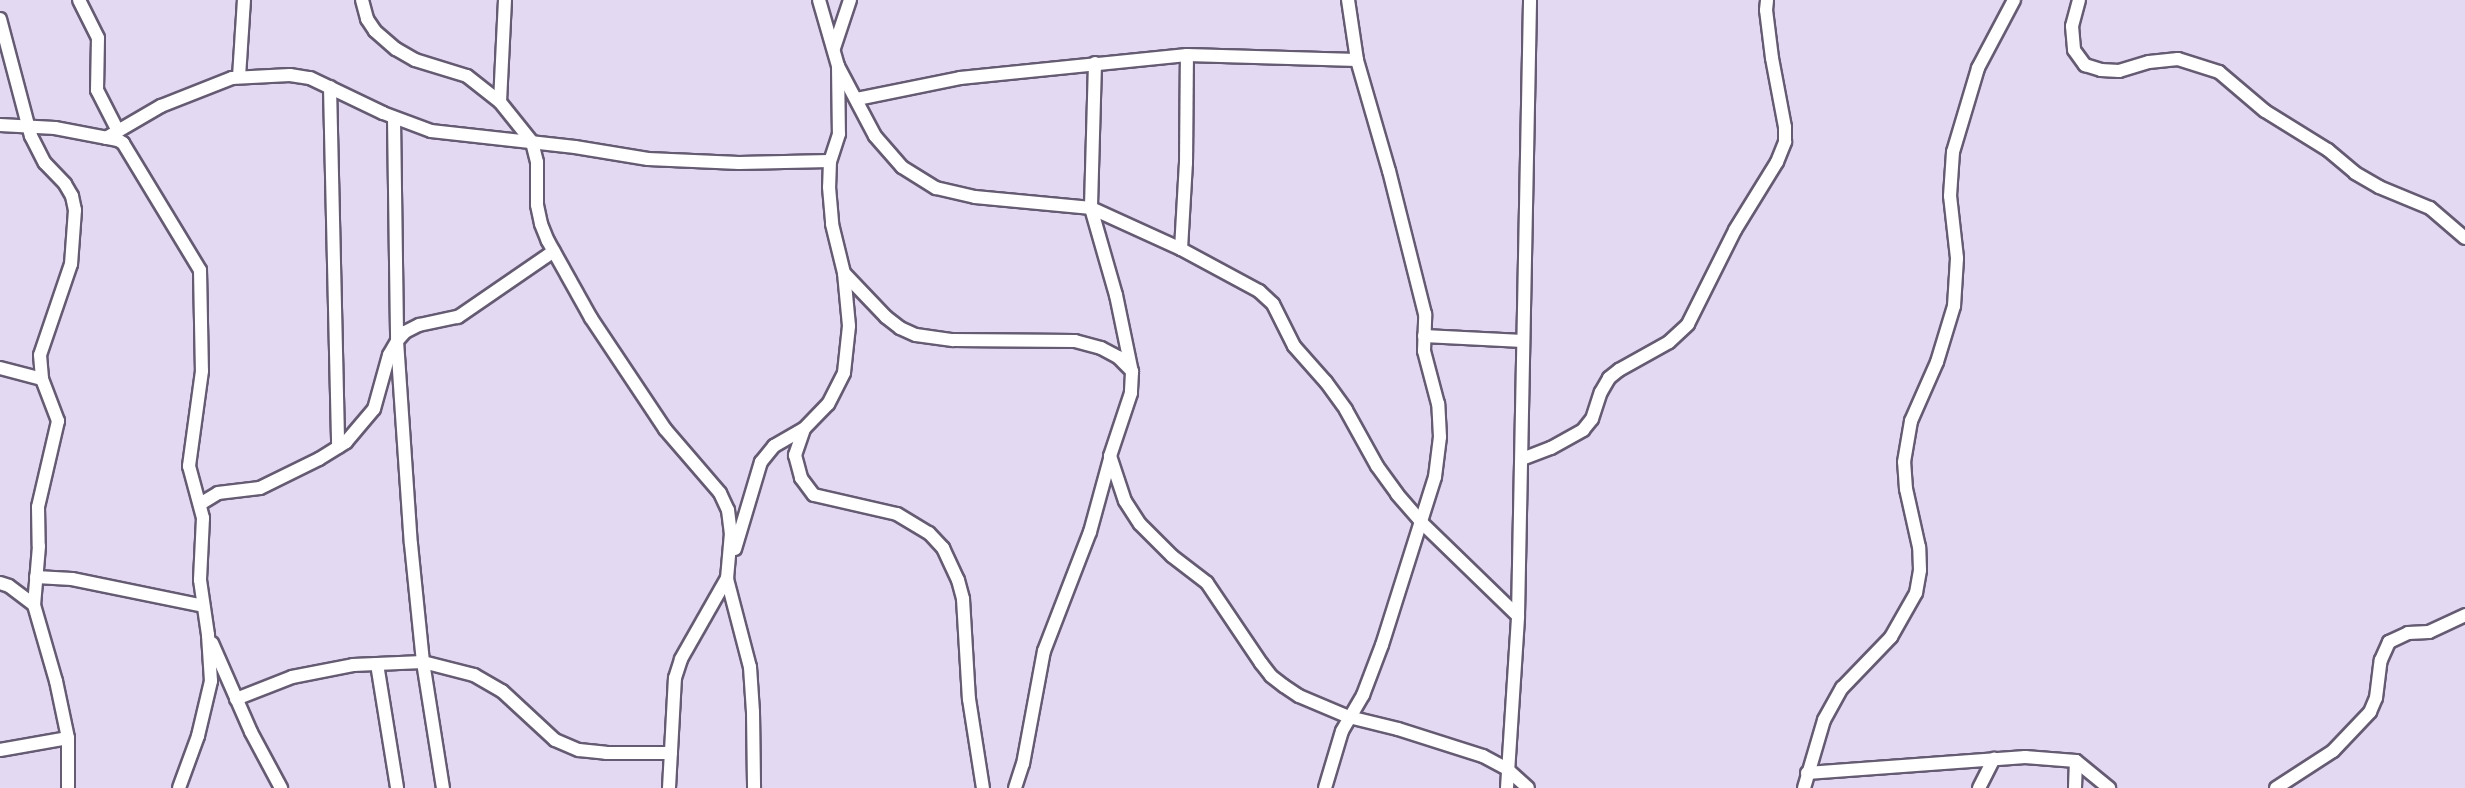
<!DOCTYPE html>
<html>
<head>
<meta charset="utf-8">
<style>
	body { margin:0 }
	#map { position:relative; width:2465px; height:788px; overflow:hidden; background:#e4d9f3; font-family:"DM Sans",sans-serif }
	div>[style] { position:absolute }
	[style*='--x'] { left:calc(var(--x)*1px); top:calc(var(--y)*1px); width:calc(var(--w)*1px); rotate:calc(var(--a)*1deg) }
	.roads { filter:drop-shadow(2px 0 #655b72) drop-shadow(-2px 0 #655b72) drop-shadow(0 2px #655b72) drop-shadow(0 -2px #655b72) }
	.minor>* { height:12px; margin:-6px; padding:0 6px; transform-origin:6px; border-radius:6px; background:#fff }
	span { translate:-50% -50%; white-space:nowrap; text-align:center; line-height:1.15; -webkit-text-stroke:4.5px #f0e7fc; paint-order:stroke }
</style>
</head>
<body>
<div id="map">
	<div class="roads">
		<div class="minor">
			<i style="--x:79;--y:0;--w:42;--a:63.4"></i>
			<i style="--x:98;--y:38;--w:52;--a:91.1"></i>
			<i style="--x:97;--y:90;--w:46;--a:62.9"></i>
			<i style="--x:362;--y:0;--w:20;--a:75"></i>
			<i style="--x:367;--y:19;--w:14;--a:56"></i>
			<i style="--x:375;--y:31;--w:28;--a:41"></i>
			<i style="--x:396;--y:49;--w:22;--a:30"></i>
			<i style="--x:415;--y:60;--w:54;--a:17.1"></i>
			<i style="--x:467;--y:76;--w:42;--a:38.2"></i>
			<i style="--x:500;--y:102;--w:51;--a:51.3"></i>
			<i style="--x:532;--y:142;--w:21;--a:76"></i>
			<i style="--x:537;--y:162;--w:43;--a:90"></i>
			<i style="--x:537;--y:205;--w:19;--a:78"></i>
			<i style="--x:541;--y:224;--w:18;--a:68"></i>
			<i style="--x:548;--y:241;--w:88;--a:60.8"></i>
			<i style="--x:591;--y:318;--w:133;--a:56.3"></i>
			<i style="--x:665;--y:429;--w:84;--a:49.3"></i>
			<i style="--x:720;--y:493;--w:19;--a:65"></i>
			<i style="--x:728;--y:510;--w:23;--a:83"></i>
			<i style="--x:731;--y:533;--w:46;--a:95"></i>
			<i style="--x:727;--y:579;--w:91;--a:75.4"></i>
			<i style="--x:750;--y:667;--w:45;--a:86.2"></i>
			<i style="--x:753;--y:712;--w:76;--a:89.2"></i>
			<i style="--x:819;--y:0;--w:69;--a:73.9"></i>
			<i style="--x:838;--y:66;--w:68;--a:89.2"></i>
			<i style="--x:839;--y:134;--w:28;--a:108"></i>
			<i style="--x:830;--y:161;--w:26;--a:92"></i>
			<i style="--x:829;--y:187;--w:37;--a:85"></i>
			<i style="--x:832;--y:224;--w:50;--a:76.2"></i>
			<i style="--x:844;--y:273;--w:53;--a:84.6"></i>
			<i style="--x:849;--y:326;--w:47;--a:96.1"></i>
			<i style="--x:844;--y:373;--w:35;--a:117"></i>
			<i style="--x:828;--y:404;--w:35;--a:134"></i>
			<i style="--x:804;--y:429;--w:28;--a:109"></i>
			<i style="--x:795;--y:455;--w:24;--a:75"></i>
			<i style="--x:801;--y:478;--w:21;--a:53"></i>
			<i style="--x:814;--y:495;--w:85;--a:12.9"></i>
			<i style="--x:897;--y:514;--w:37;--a:31"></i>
			<i style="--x:929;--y:533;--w:21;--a:47"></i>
			<i style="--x:943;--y:548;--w:35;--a:65"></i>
			<i style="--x:958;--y:580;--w:20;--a:75"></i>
			<i style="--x:963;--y:599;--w:100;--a:86.6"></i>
			<i style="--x:969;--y:699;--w:90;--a:81.1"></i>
			<i style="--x:2079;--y:0;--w:27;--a:105"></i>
			<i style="--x:2072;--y:26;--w:24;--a:85"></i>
			<i style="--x:2074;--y:50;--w:19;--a:54"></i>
			<i style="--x:2085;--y:65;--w:17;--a:17"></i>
			<i style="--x:2101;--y:70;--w:18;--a:3"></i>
			<i style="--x:2119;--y:71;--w:31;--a:-17"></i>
			<i style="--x:2149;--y:62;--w:29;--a:-6"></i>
			<i style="--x:2178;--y:59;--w:43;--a:17.6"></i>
			<i style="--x:2219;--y:72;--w:60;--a:40.3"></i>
			<i style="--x:2265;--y:111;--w:74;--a:31.8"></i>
			<i style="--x:2328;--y:150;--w:35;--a:40"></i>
			<i style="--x:2355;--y:173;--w:28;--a:30"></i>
			<i style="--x:2379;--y:187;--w:55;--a:22.4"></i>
			<i style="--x:2430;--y:208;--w:46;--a:40.6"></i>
			<i style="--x:0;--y:19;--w:121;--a:75.2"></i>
			<i style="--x:31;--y:136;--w:30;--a:63"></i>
			<i style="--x:45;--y:163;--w:29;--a:46"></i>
			<i style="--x:65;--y:184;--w:14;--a:60"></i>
			<i style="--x:72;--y:196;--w:14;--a:78"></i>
			<i style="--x:75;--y:210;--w:54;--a:94.2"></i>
			<i style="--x:71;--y:264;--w:96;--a:108.8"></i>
			<i style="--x:40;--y:355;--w:24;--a:85"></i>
			<i style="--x:42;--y:379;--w:45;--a:69.1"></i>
			<i style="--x:58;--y:421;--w:88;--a:103.1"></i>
			<i style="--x:38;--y:507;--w:39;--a:89"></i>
			<i style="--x:39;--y:546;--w:59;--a:94.8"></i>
			<i style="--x:34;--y:605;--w:79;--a:73.9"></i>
			<i style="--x:56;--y:681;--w:58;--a:78.1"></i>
			<i style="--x:68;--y:738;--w:50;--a:90"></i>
			<i style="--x:834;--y:48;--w:51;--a:-71.6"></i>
			<i style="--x:1095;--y:63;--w:145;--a:91.6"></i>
			<i style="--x:1091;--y:208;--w:91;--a:74"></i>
			<i style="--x:1116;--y:295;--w:79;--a:78.3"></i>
			<i style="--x:1132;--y:372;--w:21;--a:93"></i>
			<i style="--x:1131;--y:393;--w:66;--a:108.4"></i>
			<i style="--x:1110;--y:456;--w:47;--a:71.6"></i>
			<i style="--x:1125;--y:501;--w:27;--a:57"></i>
			<i style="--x:1140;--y:524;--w:45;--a:45"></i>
			<i style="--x:1172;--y:556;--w:44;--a:37.6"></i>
			<i style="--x:1207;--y:583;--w:97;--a:56"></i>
			<i style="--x:1261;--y:663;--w:16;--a:52"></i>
			<i style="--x:1271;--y:676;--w:16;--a:38"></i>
			<i style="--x:1284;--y:686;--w:18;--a:34"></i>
			<i style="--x:1299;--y:696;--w:54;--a:22.8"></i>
			<i style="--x:1349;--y:717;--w:50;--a:13.8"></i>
			<i style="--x:1398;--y:729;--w:89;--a:17.6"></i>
			<i style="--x:1483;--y:756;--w:27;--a:28"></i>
			<i style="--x:1507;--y:769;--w:28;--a:42"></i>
			<i style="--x:838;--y:66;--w:79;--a:62.1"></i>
			<i style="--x:875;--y:136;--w:41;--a:48.9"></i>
			<i style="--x:902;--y:167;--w:40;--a:32"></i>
			<i style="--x:936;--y:188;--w:40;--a:13"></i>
			<i style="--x:975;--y:197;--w:117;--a:5.4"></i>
			<i style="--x:1091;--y:208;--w:99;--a:24.5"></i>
			<i style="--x:1181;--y:249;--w:89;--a:28.3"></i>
			<i style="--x:1259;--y:291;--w:19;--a:43"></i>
			<i style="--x:1273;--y:304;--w:47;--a:63.4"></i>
			<i style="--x:1294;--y:346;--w:48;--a:48.4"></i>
			<i style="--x:1326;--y:382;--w:34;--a:54"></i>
			<i style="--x:1346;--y:410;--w:64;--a:61"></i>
			<i style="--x:1377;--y:466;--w:34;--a:54"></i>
			<i style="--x:1397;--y:494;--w:37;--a:49"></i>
			<i style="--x:1421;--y:522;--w:135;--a:44.1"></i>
			<i style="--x:239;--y:77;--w:77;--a:-86.3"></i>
			<i style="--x:330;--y:87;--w:360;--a:88.7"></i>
			<i style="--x:857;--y:99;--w:105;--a:-11.5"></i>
			<i style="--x:960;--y:78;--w:228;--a:-5.8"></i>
			<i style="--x:1187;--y:55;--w:170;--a:1.7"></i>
			<i style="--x:500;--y:102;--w:102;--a:-87.2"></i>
			<i style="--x:394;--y:118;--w:223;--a:89.2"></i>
			<i style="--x:397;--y:341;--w:203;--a:86.1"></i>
			<i style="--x:411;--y:544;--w:119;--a:84.2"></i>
			<i style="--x:423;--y:662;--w:128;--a:81"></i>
			<i style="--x:0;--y:125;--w:55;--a:3.1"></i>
			<i style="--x:55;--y:128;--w:64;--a:10.8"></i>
			<i style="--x:118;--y:140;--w:6;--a:31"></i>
			<i style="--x:123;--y:143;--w:149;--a:58.8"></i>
			<i style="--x:200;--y:270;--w:101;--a:88.9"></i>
			<i style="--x:202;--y:371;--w:96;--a:97.8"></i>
			<i style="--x:189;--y:466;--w:54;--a:74.9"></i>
			<i style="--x:203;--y:518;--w:62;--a:92.8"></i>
			<i style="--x:200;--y:580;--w:56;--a:81.7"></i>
			<i style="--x:208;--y:635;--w:46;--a:86.3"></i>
			<i style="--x:211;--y:681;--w:57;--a:103.3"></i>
			<i style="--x:198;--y:736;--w:55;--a:110.1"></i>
			<i style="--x:106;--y:138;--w:64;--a:-30.2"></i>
			<i style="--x:161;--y:106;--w:76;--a:-21.5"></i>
			<i style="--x:232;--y:78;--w:58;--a:-3"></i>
			<i style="--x:290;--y:75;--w:20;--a:9"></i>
			<i style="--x:310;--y:78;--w:81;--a:25.6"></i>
			<i style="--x:383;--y:113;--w:51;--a:20.6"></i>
			<i style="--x:431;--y:131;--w:145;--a:6.3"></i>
			<i style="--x:575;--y:147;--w:74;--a:9.3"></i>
			<i style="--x:648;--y:159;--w:91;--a:2.5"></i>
			<i style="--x:739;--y:163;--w:91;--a:-1.3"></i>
			<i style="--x:1181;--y:249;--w:86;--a:-86.7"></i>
			<i style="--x:1186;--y:163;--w:108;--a:-89.5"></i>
			<i style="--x:844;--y:273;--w:61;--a:46.3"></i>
			<i style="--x:886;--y:317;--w:18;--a:38"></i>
			<i style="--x:900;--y:328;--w:17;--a:24"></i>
			<i style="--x:916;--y:335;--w:37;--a:8"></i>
			<i style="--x:953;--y:340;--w:122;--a:0.5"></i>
			<i style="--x:1075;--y:341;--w:27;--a:15"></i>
			<i style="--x:1101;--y:348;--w:19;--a:28"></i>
			<i style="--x:1118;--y:357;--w:20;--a:45"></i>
			<i style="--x:1424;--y:336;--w:99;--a:2.9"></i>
			<i style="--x:0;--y:368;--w:43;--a:14.7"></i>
			<i style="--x:1522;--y:459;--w:31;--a:-21"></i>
			<i style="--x:1551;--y:448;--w:37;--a:-29"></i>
			<i style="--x:1583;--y:430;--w:14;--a:-51"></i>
			<i style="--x:1592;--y:419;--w:28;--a:-72"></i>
			<i style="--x:1601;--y:392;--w:16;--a:-60"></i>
			<i style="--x:1609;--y:378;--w:13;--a:-39"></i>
			<i style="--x:1619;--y:370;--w:57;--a:-29.2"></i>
			<i style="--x:1669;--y:342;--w:26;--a:-43"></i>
			<i style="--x:1688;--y:324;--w:105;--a:-63.4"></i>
			<i style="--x:1735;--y:230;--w:80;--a:-58.3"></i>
			<i style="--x:1777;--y:162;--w:22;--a:-68"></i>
			<i style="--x:1785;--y:142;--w:15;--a:-90"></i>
			<i style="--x:1785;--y:127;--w:70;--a:-100.7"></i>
			<i style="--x:1772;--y:58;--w:48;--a:-97.1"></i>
			<i style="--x:1766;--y:10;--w:10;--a:-84"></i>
			<i style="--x:200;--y:504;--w:21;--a:-31"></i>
			<i style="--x:218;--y:493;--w:42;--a:-6.8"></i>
			<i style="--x:260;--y:488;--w:66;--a:-26.2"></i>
			<i style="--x:319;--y:459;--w:32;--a:-32"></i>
			<i style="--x:346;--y:442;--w:43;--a:-49.7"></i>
			<i style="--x:374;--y:409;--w:56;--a:-74.5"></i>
			<i style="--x:389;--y:355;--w:16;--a:-60"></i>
			<i style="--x:397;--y:341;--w:12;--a:-48"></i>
			<i style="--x:405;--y:332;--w:16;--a:-27"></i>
			<i style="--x:419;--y:325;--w:40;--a:-12"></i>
			<i style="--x:458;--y:317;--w:116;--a:-34.5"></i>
			<i style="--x:735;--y:549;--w:91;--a:-73.4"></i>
			<i style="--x:761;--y:462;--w:21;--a:-51"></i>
			<i style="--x:774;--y:446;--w:34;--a:-30"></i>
			<i style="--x:36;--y:577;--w:36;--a:3"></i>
			<i style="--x:72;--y:579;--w:134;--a:11.6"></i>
			<i style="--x:0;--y:583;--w:9;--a:18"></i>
			<i style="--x:9;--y:586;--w:31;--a:37"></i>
			<i style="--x:212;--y:643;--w:97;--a:66.3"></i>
			<i style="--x:251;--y:732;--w:64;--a:61.8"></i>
			<i style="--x:377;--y:664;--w:126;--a:80.8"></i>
			<i style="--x:236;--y:699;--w:60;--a:-21.4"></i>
			<i style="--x:292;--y:677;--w:62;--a:-11.1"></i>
			<i style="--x:353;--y:665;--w:70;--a:-2.5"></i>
			<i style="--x:423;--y:662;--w:53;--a:14.3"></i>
			<i style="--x:474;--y:675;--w:32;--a:30"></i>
			<i style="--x:502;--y:691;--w:72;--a:42.8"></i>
			<i style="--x:555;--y:740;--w:26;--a:23"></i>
			<i style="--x:579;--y:750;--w:27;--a:6"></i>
			<i style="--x:606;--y:753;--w:65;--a:0"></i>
			<i style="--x:0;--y:750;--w:69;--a:-10"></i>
			<i style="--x:1807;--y:773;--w:219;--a:-4.2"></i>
			<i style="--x:2025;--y:757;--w:51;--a:4.5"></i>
			<i style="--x:2076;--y:761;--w:43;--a:39.3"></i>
			<i style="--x:669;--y:788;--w:110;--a:-86.9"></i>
			<i style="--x:675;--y:678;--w:20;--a:-72"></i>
			<i style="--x:681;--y:659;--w:93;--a:-60.4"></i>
			<i style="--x:1015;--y:788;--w:25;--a:-72"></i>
			<i style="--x:1023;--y:764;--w:115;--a:-79.5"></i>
			<i style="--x:1044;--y:651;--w:128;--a:-68.9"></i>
			<i style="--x:1090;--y:532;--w:76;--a:-74.7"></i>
			<i style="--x:1325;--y:788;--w:59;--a:-73.4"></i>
			<i style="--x:1342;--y:731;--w:42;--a:-59.7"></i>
			<i style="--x:1363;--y:695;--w:53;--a:-69.2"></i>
			<i style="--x:1382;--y:645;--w:176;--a:-72.5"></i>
			<i style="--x:1435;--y:477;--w:40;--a:-82.9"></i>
			<i style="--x:1440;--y:437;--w:33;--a:-93"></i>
			<i style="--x:1438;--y:404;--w:55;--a:-104.8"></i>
			<i style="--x:1424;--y:351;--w:37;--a:-88"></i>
			<i style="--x:1425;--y:314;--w:147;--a:-104.1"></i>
			<i style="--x:1389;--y:171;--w:116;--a:-106.1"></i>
			<i style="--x:1357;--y:60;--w:61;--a:-98.5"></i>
			<i style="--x:1507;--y:788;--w:172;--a:-86.3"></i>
			<i style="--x:1518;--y:616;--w:616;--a:-88.88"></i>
			<i style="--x:1804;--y:788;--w:71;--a:-73.6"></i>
			<i style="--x:1824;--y:720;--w:37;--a:-61"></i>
			<i style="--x:1842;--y:688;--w:71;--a:-46.1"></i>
			<i style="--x:1891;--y:637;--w:51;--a:-60.4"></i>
			<i style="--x:1916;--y:593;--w:23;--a:-80"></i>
			<i style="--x:1920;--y:570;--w:23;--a:-92"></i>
			<i style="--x:1919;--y:547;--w:59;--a:-102.6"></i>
			<i style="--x:1906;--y:489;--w:27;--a:-94"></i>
			<i style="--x:1904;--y:462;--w:42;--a:-80.3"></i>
			<i style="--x:1911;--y:421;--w:64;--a:-66.2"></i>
			<i style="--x:1937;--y:362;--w:59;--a:-73.1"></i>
			<i style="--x:1954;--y:306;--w:48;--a:-86.4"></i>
			<i style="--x:1957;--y:258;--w:62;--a:-96.4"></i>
			<i style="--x:1950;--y:196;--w:44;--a:-86.1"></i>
			<i style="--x:1953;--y:152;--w:88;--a:-73.4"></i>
			<i style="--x:1978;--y:68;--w:77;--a:-62.1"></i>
			<i style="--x:1979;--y:788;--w:33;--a:-63"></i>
			<i style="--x:2075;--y:788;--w:27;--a:-88"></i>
			<i style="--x:2276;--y:788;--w:68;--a:-33"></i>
			<i style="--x:2333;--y:751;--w:54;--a:-46.5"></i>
			<i style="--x:2370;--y:712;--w:15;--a:-67"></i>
			<i style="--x:2376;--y:698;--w:38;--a:-83"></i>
			<i style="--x:2381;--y:660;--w:20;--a:-66"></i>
			<i style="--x:2389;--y:642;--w:21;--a:-25"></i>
			<i style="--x:2408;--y:633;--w:21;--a:-3"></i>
			<i style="--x:2429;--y:632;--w:40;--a:-25"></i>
		</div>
	</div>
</div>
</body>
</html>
